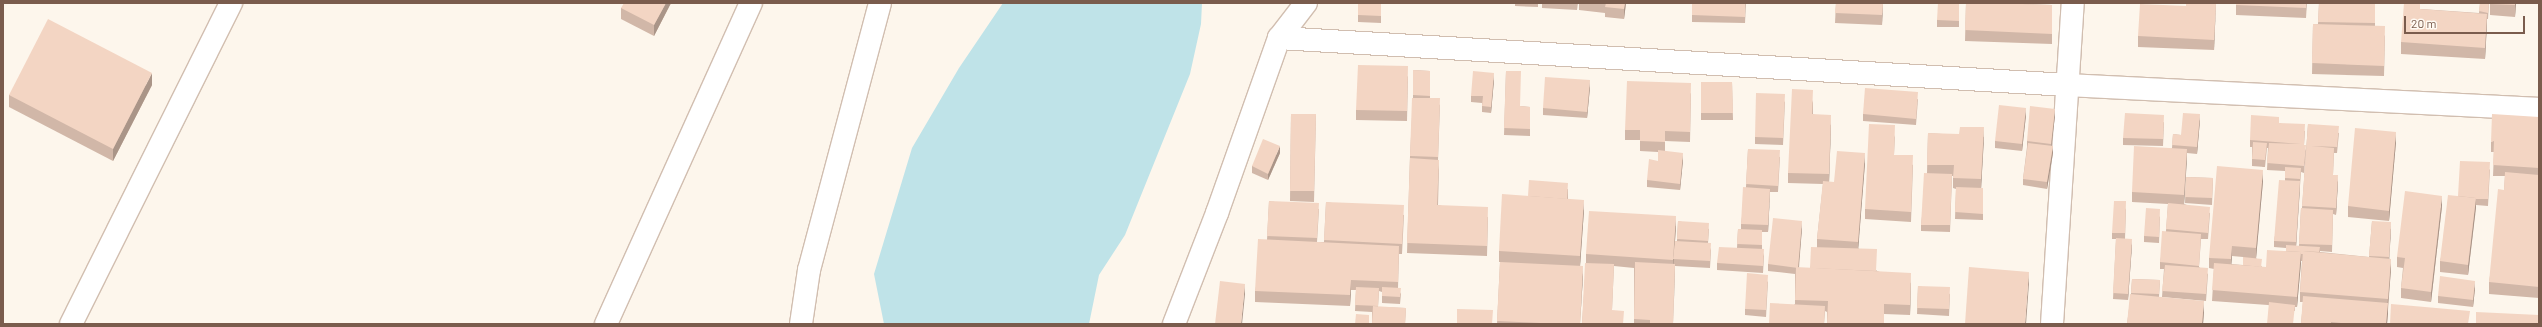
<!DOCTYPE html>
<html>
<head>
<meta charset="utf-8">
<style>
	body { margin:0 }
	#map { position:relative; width:2542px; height:327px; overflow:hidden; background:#fdf6ec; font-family:Barlow,sans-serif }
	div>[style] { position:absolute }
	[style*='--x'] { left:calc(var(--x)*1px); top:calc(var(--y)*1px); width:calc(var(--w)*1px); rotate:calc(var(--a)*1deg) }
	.water>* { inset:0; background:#bfe3e8 }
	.roads { filter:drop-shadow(1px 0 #d1beb0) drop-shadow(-1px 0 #d1beb0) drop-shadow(0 1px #d1beb0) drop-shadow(0 -1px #d1beb0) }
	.minor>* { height:22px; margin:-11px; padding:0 11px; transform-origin:11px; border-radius:11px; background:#fff }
	.wall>* { inset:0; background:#d1b7a8 }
	.shaded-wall>* { inset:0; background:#aa9588 }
	.building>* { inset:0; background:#f3d5c3 }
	span { translate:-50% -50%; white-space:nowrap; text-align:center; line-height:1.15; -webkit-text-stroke:4px #fffaf3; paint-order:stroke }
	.frame { position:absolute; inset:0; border:4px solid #7a5c4d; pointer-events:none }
	.scale { position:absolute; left:2404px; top:16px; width:121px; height:18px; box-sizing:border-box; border:2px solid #7a5c4d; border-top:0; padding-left:5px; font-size:12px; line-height:14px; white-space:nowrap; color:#7a5c4d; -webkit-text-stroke:3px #fffaf3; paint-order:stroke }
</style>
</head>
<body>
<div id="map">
	<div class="water">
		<i style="clip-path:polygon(1003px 3px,1202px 3px,1201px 24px,1190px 74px,1125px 235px,1099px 275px,1089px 324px,884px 324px,874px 274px,912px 148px,959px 68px)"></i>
	</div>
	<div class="roads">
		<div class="minor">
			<i style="--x:1279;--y:38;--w:790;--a:3.41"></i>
			<i style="--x:2068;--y:85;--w:472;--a:2.9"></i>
			<i style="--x:71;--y:324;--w:359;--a:-63.5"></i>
			<i style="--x:606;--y:324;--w:352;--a:-65.7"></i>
			<i style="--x:801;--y:324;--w:55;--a:-81.6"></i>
			<i style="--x:809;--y:270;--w:276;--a:-75.1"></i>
			<i style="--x:1174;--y:324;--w:119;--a:-68.8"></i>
			<i style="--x:1217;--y:213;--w:186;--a:-70.5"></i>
			<i style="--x:1279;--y:38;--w:44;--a:-52.4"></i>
			<i style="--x:2052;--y:324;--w:322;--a:-86.3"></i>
		</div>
	</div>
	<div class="wall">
		<i style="clip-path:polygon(671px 3px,654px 36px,621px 19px,621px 8px)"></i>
		<i style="clip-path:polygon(1358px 3px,1381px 7px,1381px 23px,1358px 22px)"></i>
		<i style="clip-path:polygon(1515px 3px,1538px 3px,1538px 7px,1515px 6px)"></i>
		<i style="clip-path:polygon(1542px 3px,1578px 3px,1577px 10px,1542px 8px)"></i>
		<i style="clip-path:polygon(1579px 3px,1626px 3px,1624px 19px,1605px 17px,1605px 13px,1579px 10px)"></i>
		<i style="clip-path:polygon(1692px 3px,1746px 3px,1745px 23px,1692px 22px)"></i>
		<i style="clip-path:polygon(1836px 3px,1883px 3px,1882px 25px,1835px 23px)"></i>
		<i style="clip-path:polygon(1959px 3px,1959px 27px,1937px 27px,1937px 20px)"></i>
		<i style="clip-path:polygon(1966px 3px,2024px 3px,2024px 4px,2052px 5px,2052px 44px,1965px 41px)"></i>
		<i style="clip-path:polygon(2216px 3px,2214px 50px,2138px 47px,2138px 36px,2186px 6px)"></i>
		<i style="clip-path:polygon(2236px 3px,2307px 3px,2306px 18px,2236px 15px)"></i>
		<i style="clip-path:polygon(2319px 3px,2389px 3px,2389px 4px,2375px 3px,2375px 26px,2385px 36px,2384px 76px,2312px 74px,2313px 24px,2318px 24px)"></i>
		<i style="clip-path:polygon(2480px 3px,2489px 3px,2488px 19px,2487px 19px,2485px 59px,2401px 54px,2401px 42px,2421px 9px,2479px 13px)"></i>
		<i style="clip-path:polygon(2490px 3px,2516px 3px,2515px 17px,2490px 15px)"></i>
		<i style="clip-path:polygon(1413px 70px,1430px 71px,1430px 98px,1440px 105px,1438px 160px,1439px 170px,1438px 205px,1488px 217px,1487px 256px,1407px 253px,1410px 156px,1413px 98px)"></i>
		<i style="clip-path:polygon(1506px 71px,1520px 106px,1530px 107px,1530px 136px,1504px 135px)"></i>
		<i style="clip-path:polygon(1408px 76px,1407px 121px,1356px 120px,1356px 110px)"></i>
		<i style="clip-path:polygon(1494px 80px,1491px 113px,1482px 112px,1482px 103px,1471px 102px,1471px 96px)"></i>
		<i style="clip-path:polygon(1701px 82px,1732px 82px,1733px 120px,1701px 120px)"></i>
		<i style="clip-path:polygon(152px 85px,113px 161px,9px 107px,9px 95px)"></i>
		<i style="clip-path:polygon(1590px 87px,1587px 118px,1543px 115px,1543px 108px)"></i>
		<i style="clip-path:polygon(1691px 93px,1690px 142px,1665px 141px,1665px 151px,1683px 160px,1680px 190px,1647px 187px,1647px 180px,1658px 161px,1658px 152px,1640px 151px,1640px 140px,1625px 140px,1625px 130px)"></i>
		<i style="clip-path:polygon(1918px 99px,1916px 125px,1863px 121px,1863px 114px)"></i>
		<i style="clip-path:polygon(1813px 100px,1813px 114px,1831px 125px,1829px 182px,1834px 182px,1865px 163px,1858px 248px,1877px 271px,1911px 283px,1910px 315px,1884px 314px,1884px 324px,1827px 324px,1827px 312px,1825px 311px,1824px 324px,1769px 324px,1795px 304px,1795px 274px,1768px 271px,1768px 264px,1802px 228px,1799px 268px,1810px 268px,1817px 247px,1817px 239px,1823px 184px,1788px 183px,1788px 173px)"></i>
		<i style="clip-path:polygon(1785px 101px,1783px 145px,1755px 144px,1755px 137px)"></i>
		<i style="clip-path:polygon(1291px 114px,1316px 114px,1314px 202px,1290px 201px)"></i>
		<i style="clip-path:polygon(2026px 115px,2022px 151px,1995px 148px,1995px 141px)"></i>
		<i style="clip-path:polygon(2055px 116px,2051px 146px,2053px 153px,2047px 189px,2023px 185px,2023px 179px,2027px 147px,2027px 141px)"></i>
		<i style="clip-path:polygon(2539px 117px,2539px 298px,2489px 294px,2489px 282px,2504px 190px,2505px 176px,2493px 176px,2494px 152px,2491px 152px,2491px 142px)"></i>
		<i style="clip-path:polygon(2200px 120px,2197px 154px,2187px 153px,2184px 204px,2210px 213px,2208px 239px,2201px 239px,2199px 267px,2208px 274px,2206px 301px,2162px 297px,2164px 269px,2160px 269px,2160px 262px,2166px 231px,2168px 204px,2132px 202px,2132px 192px,2172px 148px,2173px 134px,2181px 135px)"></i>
		<i style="clip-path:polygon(2164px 122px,2163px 146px,2123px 145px,2123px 138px)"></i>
		<i style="clip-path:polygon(evenodd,2279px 123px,2305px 131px,2304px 145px,2306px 151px,2304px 173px,2301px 172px,2300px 186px,2296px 246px,2299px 246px,2301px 208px,2302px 208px,2308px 124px,2339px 133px,2337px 153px,2334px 153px,2333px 175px,2338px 182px,2336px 215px,2333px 214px,2332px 252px,2320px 251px,2320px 252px,2369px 257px,2372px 221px,2391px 229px,2389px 258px,2391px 269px,2387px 324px,2301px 324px,2303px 302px,2300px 302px,2300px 292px,2302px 261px,2301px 261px,2297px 307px,2295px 307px,2295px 311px,2268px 305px,2212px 301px,2214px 269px,2209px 268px,2209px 258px,2263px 181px,2256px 258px,2262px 267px,2266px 267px,2286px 251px,2286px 248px,2274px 247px,2274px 241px,2285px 180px,2285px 171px,2267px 170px,2268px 148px,2267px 148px,2265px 167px,2252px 166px,2252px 147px,2250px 147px,2250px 140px,2279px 123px,2232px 256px,2243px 257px,2243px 265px,2231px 264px,2232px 256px)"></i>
		<i style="clip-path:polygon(1928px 133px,1984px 137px,1981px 188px,1983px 188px,1983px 220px,1955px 219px,1956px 189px,1953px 188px,1953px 176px,1952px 176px,1950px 232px,1921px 231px,1921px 225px,1927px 173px)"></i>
		<i style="clip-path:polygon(1895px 135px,1894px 155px,1913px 165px,1911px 222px,1865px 219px,1865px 209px)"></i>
		<i style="clip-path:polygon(2396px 142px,2389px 221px,2348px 217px,2348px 206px)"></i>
		<i style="clip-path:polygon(1748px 149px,1780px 157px,1778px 192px,1770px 192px,1768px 232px,1762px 232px,1762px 249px,1764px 256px,1763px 273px,1717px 270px,1717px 263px,1737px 248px,1738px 229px,1741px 229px,1741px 224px,1746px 187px)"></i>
		<i style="clip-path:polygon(1280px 153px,1268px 180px,1252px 173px,1252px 166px)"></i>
		<i style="clip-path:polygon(2490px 169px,2488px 206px,2476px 205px,2468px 275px,2440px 272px,2440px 261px,2458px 196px)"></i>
		<i style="clip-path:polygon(2186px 177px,2213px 178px,2212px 205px,2185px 203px)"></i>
		<i style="clip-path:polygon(1568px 189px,1568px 199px,1584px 210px,1580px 266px,1583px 276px,1580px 324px,1497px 324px,1500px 262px,1499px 262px,1499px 251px,1528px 196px)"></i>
		<i style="clip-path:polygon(1269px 201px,1319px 209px,1317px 242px,1324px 242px,1326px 202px,1404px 215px,1402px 254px,1399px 254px,1398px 288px,1401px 294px,1400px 304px,1382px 303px,1382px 292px,1379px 291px,1378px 307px,1406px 308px,1405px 324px,1372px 324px,1372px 312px,1355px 311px,1356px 290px,1351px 290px,1350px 306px,1255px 302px,1255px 291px,1267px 240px)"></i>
		<i style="clip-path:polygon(2442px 206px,2431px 302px,2401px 298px,2401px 288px,2403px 268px,2397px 267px,2397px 257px)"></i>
		<i style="clip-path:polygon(2126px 208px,2125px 239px,2132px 245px,2128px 300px,2113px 299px,2116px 239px,2112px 239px,2112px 233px)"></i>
		<i style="clip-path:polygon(2160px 216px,2159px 243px,2144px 242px,2144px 236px)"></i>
		<i style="clip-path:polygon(1678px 221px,1709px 229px,1708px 243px,1711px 250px,1710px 268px,1675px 266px,1673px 324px,1634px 324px,1634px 268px,1614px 266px,1612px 310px,1582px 324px,1586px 263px,1586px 254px,1676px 226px,1675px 241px,1677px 241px)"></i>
		<i style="clip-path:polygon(2132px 279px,2160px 280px,2159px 297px,2204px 312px,2203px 324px,2127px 324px,2131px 294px)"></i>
		<i style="clip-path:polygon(1768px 281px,1766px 317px,1745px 315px,1745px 309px)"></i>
		<i style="clip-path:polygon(1918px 286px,1950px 294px,1949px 316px,1917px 314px)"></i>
		<i style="clip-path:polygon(2475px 288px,2473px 307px,2438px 303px,2438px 296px)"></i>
	</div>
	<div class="shaded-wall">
		<i style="clip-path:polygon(666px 3px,671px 3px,654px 36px,654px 25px)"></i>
		<i style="clip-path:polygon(1625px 3px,1626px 3px,1624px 19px,1624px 9px)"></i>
		<i style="clip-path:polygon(1883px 3px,1882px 25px,1882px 15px)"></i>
		<i style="clip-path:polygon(2216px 3px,2214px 50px,2214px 40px)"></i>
		<i style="clip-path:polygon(2515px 3px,2516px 3px,2515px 17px)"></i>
		<i style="clip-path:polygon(2487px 14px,2487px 25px,2485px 59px,2485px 48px)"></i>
		<i style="clip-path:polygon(152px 73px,152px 85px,113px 161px,113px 149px)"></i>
		<i style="clip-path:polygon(1494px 73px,1494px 80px,1491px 113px,1491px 107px)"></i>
		<i style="clip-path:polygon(1590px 80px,1590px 87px,1587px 118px,1587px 112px)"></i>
		<i style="clip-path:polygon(2026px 108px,2026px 115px,2022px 151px,2022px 144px)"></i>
		<i style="clip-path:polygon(2055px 109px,2055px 116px,2051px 150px,2051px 144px)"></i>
		<i style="clip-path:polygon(2200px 114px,2200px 120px,2197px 154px,2197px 147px)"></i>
		<i style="clip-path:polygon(1831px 115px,1831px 125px,1829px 184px,1829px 174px)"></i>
		<i style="clip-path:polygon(1984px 127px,1984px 137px,1981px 190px,1981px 179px)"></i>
		<i style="clip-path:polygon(2396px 132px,2396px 142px,2389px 221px,2389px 211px)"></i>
		<i style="clip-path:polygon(1280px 146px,1280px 153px,1268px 180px,1268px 174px)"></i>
		<i style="clip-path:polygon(2053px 146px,2053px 153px,2047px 189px,2047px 182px)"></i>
		<i style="clip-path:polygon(2187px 149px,2187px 159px,2184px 205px,2184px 195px)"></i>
		<i style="clip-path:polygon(1683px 153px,1683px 160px,1680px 190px,1680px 184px)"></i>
		<i style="clip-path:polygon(1865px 153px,1865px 163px,1858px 252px,1858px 242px)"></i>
		<i style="clip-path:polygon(2263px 170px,2263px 181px,2256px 259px,2256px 248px)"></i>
		<i style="clip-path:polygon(2338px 175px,2338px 182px,2336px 215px,2336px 208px)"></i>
		<i style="clip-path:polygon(2300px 181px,2300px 188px,2296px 248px,2296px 242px)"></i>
		<i style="clip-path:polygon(1770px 189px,1770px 195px,1768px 232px,1768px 225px)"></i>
		<i style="clip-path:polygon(2442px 196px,2442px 206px,2431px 302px,2431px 292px)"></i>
		<i style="clip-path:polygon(2476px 198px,2476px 208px,2468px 275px,2468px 265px)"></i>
		<i style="clip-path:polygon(1584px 200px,1584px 210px,1580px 267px,1580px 256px)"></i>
		<i style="clip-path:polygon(1676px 216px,1676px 226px,1673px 270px,1673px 260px)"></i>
		<i style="clip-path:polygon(1802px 221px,1802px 228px,1798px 274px,1798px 268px)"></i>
		<i style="clip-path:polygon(2391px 222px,2391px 229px,2389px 264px,2389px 257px)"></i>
		<i style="clip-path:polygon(2132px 239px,2132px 245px,2128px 300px,2128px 294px)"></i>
		<i style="clip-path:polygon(2232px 246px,2232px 256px,2231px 270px,2231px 259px)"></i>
		<i style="clip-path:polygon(2301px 252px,2301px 263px,2297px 307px,2297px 297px)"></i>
		<i style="clip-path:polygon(2391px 259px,2391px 269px,2388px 305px,2388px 314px,2387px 324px,2386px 324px)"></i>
		<i style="clip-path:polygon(1675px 264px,1675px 274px,1673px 324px)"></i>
		<i style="clip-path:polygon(1583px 266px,1583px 276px,1580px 324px)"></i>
		<i style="clip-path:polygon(2029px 272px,2029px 283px,2026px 324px,2025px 324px)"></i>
		<i style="clip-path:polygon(1911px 273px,1911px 283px,1910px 315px,1910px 305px)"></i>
		<i style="clip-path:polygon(1351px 280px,1351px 290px,1350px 306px,1350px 295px)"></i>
		<i style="clip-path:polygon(2475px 281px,2475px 288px,2473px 307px,2473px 300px)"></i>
		<i style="clip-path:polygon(1245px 284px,1245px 294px,1242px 324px,1241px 324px)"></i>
		<i style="clip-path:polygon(2204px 301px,2204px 312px,2203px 324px,2202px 324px)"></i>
	</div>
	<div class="building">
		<i style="clip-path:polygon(624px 3px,666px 3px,654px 25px,621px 8px)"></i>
		<i style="clip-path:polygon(1358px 3px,1381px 3px,1381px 16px,1358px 15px)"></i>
		<i style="clip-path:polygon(1606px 3px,1625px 3px,1624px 9px,1605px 7px)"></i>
		<i style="clip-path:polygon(1692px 3px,1745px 3px,1745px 17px,1692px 15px)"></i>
		<i style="clip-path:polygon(1836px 3px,1883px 3px,1882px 15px,1835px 13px)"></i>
		<i style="clip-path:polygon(1938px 3px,1959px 3px,1959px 21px,1937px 20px)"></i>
		<i style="clip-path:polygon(1966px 3px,1993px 3px,2052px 5px,2052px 34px,1965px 30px)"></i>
		<i style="clip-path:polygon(2186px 3px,2216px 3px,2214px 40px,2138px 36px,2140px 4px,2186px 6px)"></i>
		<i style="clip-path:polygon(2236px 3px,2306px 3px,2306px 8px,2236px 5px)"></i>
		<i style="clip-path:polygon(2319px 3px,2375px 3px,2375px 23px,2318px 22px)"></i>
		<i style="clip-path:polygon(2404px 3px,2420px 3px,2420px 9px,2487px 14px,2485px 48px,2401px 42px)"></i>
		<i style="clip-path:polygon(2480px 3px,2489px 3px,2488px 13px,2479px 11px)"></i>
		<i style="clip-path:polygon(2490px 3px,2515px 3px,2515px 5px,2490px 4px)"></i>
		<i style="clip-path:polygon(48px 19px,152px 73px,113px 149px,9px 95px)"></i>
		<i style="clip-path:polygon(2313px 24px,2385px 26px,2384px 66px,2312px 63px)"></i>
		<i style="clip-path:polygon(1358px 65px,1408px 66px,1407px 111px,1356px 110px)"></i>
		<i style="clip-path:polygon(1413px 70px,1430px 71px,1430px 96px,1413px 95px)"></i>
		<i style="clip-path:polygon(1473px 71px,1494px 73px,1491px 107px,1482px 106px,1483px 96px,1471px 96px)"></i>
		<i style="clip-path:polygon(1506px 71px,1521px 71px,1520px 106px,1530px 107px,1530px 129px,1504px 128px)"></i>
		<i style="clip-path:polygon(1545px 77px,1590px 80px,1587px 112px,1543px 108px)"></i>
		<i style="clip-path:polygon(1627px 81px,1691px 83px,1690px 132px,1665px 131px,1665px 142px,1640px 141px,1640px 130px,1625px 130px)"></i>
		<i style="clip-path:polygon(1701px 82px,1732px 82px,1733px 113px,1701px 113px)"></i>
		<i style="clip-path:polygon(1865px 88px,1918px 92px,1916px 119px,1863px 114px)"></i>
		<i style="clip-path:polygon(1792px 89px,1813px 90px,1812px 114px,1831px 115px,1829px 174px,1788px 173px)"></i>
		<i style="clip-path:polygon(1756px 93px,1785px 94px,1783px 138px,1755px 137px)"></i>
		<i style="clip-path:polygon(1412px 98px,1440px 98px,1438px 157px,1410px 156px)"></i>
		<i style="clip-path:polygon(1999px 105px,2026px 108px,2022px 144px,1995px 141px)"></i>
		<i style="clip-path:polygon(2030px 106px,2055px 109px,2051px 144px,2027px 141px)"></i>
		<i style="clip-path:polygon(2125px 113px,2164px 115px,2163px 139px,2123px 138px)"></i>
		<i style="clip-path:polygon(2183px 113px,2200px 114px,2197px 147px,2172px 145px,2173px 134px,2181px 135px)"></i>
		<i style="clip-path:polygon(1291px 114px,1316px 114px,1314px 191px,1290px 191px)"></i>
		<i style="clip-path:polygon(2492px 114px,2539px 117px,2539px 168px,2493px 165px,2494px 141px,2491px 142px)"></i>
		<i style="clip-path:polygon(2251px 115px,2279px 117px,2279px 123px,2305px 124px,2304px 145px,2306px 145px,2304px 166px,2267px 163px,2269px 143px,2301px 144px,2250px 140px)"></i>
		<i style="clip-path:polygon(1869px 124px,1895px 125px,1894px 155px,1913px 155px,1911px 212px,1865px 209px)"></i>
		<i style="clip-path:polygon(2308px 124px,2339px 126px,2337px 147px,2311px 146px,2334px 148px,2333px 175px,2338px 175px,2336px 208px,2302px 206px)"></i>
		<i style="clip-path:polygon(1960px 127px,1984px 127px,1981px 179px,1953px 178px,1954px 165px,1927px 165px,1928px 133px,1959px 134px)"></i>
		<i style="clip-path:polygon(2355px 128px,2396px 132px,2389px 211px,2348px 206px)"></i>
		<i style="clip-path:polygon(1263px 139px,1280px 146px,1268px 174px,1252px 166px)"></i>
		<i style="clip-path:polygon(2253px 142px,2267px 143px,2265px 160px,2252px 159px)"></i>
		<i style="clip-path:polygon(2028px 143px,2053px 146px,2047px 182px,2023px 179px)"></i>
		<i style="clip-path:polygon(2134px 146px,2187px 149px,2184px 195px,2132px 192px)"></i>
		<i style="clip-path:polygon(1748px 149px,1780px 150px,1778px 186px,1746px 184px)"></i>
		<i style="clip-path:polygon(1658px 150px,1683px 153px,1680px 184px,1647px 180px,1649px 159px,1658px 161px)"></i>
		<i style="clip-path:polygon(1837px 151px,1865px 153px,1858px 242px,1817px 239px,1823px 181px,1834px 182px)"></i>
		<i style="clip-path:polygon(1410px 158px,1439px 160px,1437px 205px,1488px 207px,1487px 246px,1407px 243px)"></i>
		<i style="clip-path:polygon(2460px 161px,2490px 162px,2488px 199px,2476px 199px,2476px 198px,2458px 196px)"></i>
		<i style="clip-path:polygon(2217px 166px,2263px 170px,2256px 248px,2232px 246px,2231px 259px,2209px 258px)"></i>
		<i style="clip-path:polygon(2285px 167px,2301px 168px,2300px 179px,2285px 178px)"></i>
		<i style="clip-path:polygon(2505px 172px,2539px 175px,2539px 287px,2489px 282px,2498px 189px,2504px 190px)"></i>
		<i style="clip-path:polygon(1924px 173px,1952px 174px,1950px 225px,1921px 225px)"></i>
		<i style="clip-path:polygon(2186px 177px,2213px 178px,2212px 198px,2185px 197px)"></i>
		<i style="clip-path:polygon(1529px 180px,1568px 183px,1567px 199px,1528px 196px)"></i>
		<i style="clip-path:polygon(2279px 180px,2300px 181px,2296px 242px,2274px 241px)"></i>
		<i style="clip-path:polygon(1743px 187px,1770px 189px,1768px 225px,1741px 224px)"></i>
		<i style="clip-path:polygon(1956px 187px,1983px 188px,1983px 214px,1955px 212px)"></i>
		<i style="clip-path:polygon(2405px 191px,2442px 196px,2431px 292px,2401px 288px,2405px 258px,2397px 257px)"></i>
		<i style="clip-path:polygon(1502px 194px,1584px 200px,1580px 256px,1499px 251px)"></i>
		<i style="clip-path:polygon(2448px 195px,2476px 198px,2468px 265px,2440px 261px)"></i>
		<i style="clip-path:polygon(1269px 201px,1319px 203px,1317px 238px,1267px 236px)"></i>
		<i style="clip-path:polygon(2114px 201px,2126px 201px,2125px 233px,2112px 233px)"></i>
		<i style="clip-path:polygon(1326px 202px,1404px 205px,1402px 244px,1324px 240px)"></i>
		<i style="clip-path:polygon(2168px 203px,2210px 207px,2208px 233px,2166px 229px)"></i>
		<i style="clip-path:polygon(2146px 208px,2160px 209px,2159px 237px,2144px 236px)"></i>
		<i style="clip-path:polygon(2301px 208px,2333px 210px,2332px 245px,2299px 244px)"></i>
		<i style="clip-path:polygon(1589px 211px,1676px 216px,1673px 260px,1586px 254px)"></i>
		<i style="clip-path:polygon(1773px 218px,1802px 221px,1798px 268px,1768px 264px)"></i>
		<i style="clip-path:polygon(1678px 221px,1709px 223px,1708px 241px,1677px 239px)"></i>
		<i style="clip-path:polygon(2372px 221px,2391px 222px,2389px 257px,2369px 256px)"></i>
		<i style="clip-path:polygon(1738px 229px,1762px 230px,1762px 245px,1737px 244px)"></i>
		<i style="clip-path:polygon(2162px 231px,2201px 234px,2199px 266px,2160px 262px)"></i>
		<i style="clip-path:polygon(2116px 238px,2132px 239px,2128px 294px,2113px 293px)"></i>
		<i style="clip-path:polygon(1258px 239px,1399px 246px,1398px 282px,1351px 280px,1350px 295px,1255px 291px)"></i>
		<i style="clip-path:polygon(1675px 241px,1711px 243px,1710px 261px,1673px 259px)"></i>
		<i style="clip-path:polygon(2286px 245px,2320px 247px,2319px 252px,2303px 251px,2303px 254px,2301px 254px,2301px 252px,2286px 251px)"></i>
		<i style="clip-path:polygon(1719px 247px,1764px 249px,1763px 266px,1717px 263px)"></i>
		<i style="clip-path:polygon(1811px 247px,1877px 249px,1876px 271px,1810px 268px)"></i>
		<i style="clip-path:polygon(2267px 250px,2301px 252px,2297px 297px,2212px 290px,2214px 263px,2266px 267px)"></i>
		<i style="clip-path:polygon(2303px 251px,2391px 259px,2388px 299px,2300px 292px)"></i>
		<i style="clip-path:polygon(2243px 257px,2262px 259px,2261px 267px,2243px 265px)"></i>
		<i style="clip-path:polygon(1500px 262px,1583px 266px,1580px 324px,1562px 324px,1497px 321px)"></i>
		<i style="clip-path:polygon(1635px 262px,1675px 264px,1673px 324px,1650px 324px,1650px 320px,1634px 319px)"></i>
		<i style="clip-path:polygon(1585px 263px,1614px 264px,1612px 310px,1624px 311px,1623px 324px,1582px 324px)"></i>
		<i style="clip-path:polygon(2165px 265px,2208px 268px,2206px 294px,2162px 291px)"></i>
		<i style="clip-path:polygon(1796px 267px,1911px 273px,1910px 305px,1884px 304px,1884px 324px,1827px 324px,1828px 301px,1795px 300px)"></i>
		<i style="clip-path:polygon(1969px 267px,2029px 272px,2025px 324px,1965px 324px)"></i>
		<i style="clip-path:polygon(1747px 273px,1768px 275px,1766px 310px,1745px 309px)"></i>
		<i style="clip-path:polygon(2440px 276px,2475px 281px,2473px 300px,2438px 296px)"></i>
		<i style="clip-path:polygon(2132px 279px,2160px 280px,2159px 294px,2131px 293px)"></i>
		<i style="clip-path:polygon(1220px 281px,1245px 284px,1241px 324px,1215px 324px)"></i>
		<i style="clip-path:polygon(1918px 286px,1950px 287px,1949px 309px,1917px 308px)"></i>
		<i style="clip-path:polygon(1356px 287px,1379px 288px,1378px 306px,1355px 305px)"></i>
		<i style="clip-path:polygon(1382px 287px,1401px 288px,1400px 297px,1382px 296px)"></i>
		<i style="clip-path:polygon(2130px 294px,2204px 301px,2202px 324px,2127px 324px)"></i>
		<i style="clip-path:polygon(2303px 296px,2388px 303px,2386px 324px,2351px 324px,2331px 322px,2331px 324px,2301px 324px)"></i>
		<i style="clip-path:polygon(2269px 302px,2295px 305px,2293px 324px,2267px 324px)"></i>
		<i style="clip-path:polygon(1770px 303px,1825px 306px,1824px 324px,1769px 324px)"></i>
		<i style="clip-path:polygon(2391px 304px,2470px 311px,2468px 324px,2390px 324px)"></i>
		<i style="clip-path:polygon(1373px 306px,1406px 308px,1405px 324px,1372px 324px)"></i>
		<i style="clip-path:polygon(1457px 309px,1493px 310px,1492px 324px,1457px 324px)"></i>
		<i style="clip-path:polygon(2476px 312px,2539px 315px,2539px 324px,2476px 324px)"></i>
		<i style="clip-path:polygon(1356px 314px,1369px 315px,1369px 324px,1355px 324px)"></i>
	</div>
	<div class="frame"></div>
	<div class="scale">20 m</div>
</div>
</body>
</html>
